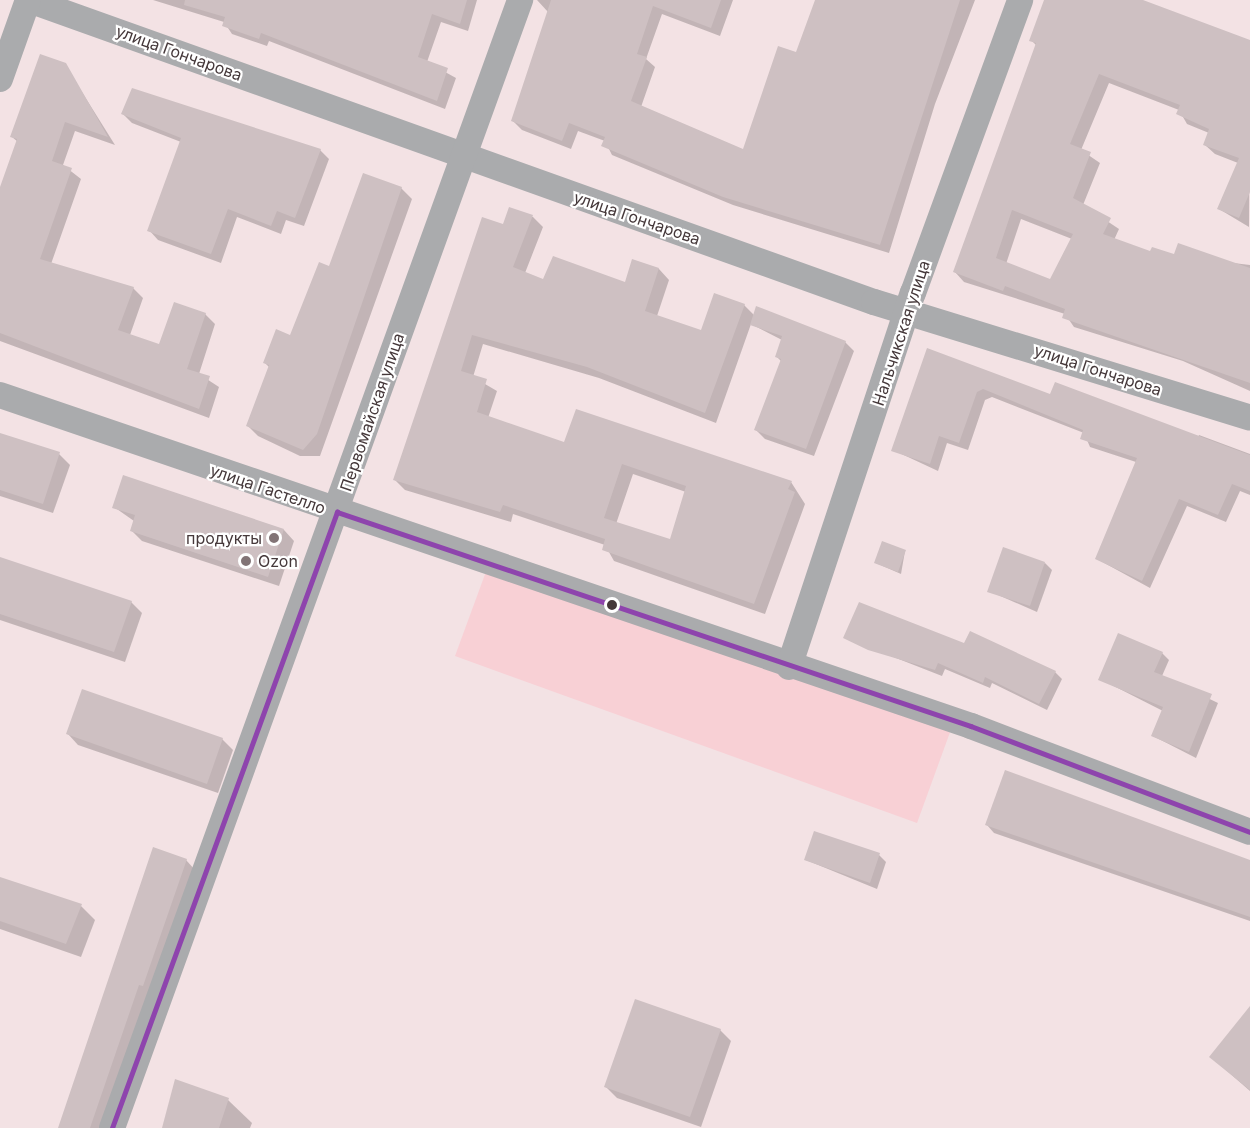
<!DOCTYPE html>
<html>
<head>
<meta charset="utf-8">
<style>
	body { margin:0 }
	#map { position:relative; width:1250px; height:1128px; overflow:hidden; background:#f3e2e4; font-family:Inter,sans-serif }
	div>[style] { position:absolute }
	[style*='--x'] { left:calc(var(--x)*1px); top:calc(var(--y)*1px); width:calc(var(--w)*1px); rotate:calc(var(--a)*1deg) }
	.green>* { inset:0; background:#f8d0d5 }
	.shadow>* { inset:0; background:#0003 }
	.building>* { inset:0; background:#cec0c2 }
	.minor>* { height:26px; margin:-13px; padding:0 13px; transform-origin:13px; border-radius:13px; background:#aaabad }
	.bus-1>* { height:4.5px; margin:-2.25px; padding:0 2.25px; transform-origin:2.25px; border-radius:2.25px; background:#8e44ad }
	.dots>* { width:16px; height:16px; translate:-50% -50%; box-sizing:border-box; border:3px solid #fff; border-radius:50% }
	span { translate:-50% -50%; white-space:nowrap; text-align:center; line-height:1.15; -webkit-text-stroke:4.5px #fff; paint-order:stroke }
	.street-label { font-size:16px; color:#45383a }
	.poi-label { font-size:16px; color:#45383a }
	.right { translate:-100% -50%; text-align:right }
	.left { translate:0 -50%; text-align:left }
</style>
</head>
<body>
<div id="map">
	<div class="green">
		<i style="clip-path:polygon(491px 558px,953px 724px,917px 823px,455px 656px)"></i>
	</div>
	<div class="shadow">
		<i style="clip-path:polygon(153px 0,477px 0,468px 31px,441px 22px,427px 62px,456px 78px,445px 109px,269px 41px,267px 46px,232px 34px,224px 22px)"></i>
		<i style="clip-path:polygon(537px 0,733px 0,720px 36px,662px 14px,646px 59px,655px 67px,641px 107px,744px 151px,796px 54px,817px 0,975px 0,935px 104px,889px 253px,733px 205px,612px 155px,605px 141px,578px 131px,571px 149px,522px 130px,513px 121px,548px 12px)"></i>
		<i style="clip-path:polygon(evenodd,1046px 0,1136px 0,1250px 44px,1249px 227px,1219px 209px,1238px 163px,1215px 154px,1205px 145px,1209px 133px,1187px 124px,1179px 110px,1109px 83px,1081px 150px,1100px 163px,1083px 205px,1119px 229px,1114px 240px,1151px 253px,1250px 265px,1250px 391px,1183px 361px,1074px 327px,1065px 314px,964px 282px,955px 272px,1037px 46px,1031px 40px,1046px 0,1021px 219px,1072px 239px,1050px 281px,1006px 264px,1021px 219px)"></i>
		<i style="clip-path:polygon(65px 65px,115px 145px,75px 131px,63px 165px,81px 179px,51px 264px,133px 288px,143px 298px,130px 335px,160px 346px,205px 314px,215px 324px,199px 374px,219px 387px,209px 418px,0 341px,0 192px,18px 142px,12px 137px)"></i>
		<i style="clip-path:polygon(123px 114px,320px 150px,329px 159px,304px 226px,286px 220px,281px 234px,237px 217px,221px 263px,158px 240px,149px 230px,181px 142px,132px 123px)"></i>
		<i style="clip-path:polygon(401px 188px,412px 199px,320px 456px,300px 456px,258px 436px,247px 425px,270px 368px,264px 362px,291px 337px,330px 268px)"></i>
		<i style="clip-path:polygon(evenodd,510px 209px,533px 217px,543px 227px,525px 273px,544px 281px,627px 284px,633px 261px,659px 269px,669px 280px,657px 316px,702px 332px,744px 305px,754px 315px,845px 342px,854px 351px,814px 456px,765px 439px,756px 430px,782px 362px,776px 356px,782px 340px,751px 324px,716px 423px,599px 378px,483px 344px,473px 377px,497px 391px,488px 418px,565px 444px,791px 482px,805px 504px,765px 614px,614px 561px,605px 545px,513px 514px,511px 522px,405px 490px,395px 480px,510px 209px,633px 474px,686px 492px,671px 541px,616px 524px,633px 474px)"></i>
		<i style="clip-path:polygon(928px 350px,1051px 396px,1197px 441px,1199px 435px,1250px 454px,1250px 495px,1240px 491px,1226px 522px,1187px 506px,1150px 588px,1097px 559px,1136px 462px,1090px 447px,1084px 433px,992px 397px,985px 400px,968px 450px,947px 443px,938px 471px,893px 450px)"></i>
		<i style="clip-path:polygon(0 434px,59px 454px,70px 465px,53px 513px,0 496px)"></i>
		<i style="clip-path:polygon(114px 507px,284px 530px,294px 541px,279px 586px,142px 541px,131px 530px,134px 521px)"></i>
		<i style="clip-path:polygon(905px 551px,901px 574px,876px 563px)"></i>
		<i style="clip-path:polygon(0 558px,131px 602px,142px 613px,125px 662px,0 620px)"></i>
		<i style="clip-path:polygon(1045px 563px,1052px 570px,1037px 612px,989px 591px)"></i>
		<i style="clip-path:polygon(845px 638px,965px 645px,1055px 672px,1062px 679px,1047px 710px,992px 683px,990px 688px,945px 669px,942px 676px)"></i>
		<i style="clip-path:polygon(1162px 653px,1169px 660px,1162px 676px,1218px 703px,1196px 758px,1153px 736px,1163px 711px,1100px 679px)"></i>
		<i style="clip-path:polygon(68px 734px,222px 739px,233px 750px,218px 793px,78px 745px)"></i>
		<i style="clip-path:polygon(987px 825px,1250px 862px,1250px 921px,994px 833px)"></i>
		<i style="clip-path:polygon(879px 855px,886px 862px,877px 889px,806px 860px)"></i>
		<i style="clip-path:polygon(186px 860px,196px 871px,105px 1128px,59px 1128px)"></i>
		<i style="clip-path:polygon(0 879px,81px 906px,95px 920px,81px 957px,0 929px)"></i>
		<i style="clip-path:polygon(1250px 1008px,1250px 1091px,1211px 1057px)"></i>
		<i style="clip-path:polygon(720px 1030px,731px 1041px,701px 1127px,617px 1098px,606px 1087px)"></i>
		<i style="clip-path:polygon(228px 1100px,252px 1123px,250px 1128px,163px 1128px)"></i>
	</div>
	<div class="building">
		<i style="clip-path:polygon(185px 0,467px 0,460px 24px,432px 14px,418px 57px,448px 68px,437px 101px,261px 33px,259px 39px,222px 26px,225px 17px,184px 5px)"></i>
		<i style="clip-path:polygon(551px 0,721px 0,711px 28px,653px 6px,637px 54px,647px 57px,631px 101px,743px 149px,778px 46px,796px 52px,815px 0,960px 0,880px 245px,723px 197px,601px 146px,605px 137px,569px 123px,562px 141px,511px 121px)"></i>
		<i style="clip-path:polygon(evenodd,1044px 0,1143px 0,1250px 40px,1250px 192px,1239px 218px,1217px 209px,1239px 158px,1203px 145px,1209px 129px,1176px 114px,1180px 105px,1099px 74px,1070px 144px,1091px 152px,1073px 198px,1111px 218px,1103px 234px,1150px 251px,1152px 247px,1174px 254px,1178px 243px,1250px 268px,1250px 383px,1062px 318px,1065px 309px,1005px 286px,1003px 291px,953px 272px,1036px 43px,1029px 41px,1044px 0,1012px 210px,1073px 234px,1050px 279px,996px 258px,1012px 210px)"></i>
		<i style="clip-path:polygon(40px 54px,66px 63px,108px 137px,65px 122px,52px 161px,72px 168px,40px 259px,134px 287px,118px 330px,159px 344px,174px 302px,206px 313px,187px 369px,210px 376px,199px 409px,0 333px,0 187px,17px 139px,10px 137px)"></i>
		<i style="clip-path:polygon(132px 88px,321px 149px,295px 218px,277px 211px,271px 226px,228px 209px,211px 254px,147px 231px,181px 138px,121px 114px)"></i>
		<i style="clip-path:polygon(363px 173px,402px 187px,317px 434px,303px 450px,246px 426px,269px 365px,263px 363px,276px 329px,290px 335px,319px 262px,329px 266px)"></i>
		<i style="clip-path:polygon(evenodd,509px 207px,533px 215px,513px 267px,543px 279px,553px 256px,625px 282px,632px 259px,659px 268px,645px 311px,701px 330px,714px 293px,745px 304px,705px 413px,587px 367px,472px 335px,461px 371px,487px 379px,477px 412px,564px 442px,576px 409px,792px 481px,788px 489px,795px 492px,754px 604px,602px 550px,605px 539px,503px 505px,500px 512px,393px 480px,482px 217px,503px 224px,509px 207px,622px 464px,686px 486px,670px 539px,604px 518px,622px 464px)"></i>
		<i style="clip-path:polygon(756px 306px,846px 341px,806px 449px,754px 430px,781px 359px,775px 357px,782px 336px,750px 325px)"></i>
		<i style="clip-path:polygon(927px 348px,1050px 394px,1055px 382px,1250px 455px,1250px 491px,1232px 484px,1218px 515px,1179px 499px,1142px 581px,1095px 559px,1137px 458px,1080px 439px,1083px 430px,983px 389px,977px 392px,959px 443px,939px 436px,930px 464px,891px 451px)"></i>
		<i style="clip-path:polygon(0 433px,60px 452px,43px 504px,0 490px)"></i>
		<i style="clip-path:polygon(123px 475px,284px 529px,268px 577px,130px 531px,135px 515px,112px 508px)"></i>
		<i style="clip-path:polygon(882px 541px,906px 550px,898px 572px,874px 563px)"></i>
		<i style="clip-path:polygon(1003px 547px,1045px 562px,1030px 606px,987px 592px)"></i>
		<i style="clip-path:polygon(0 557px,132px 601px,114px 652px,0 614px)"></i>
		<i style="clip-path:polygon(859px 602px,964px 643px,970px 631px,1056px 671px,1039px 704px,985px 677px,983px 683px,938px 663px,935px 670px,868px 650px,843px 638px)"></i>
		<i style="clip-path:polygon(1118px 633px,1163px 652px,1154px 672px,1212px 694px,1189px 752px,1151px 736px,1163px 707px,1098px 680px)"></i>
		<i style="clip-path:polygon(82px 689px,223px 738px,207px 784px,66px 734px)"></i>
		<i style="clip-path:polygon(1005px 770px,1250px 860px,1250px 917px,985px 825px)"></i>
		<i style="clip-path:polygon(814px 831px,880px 853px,870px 883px,804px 860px)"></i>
		<i style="clip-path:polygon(153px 847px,187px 859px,143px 986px,139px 985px,90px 1128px,58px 1128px)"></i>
		<i style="clip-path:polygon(0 877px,82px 904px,66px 944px,0 921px)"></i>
		<i style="clip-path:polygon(635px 999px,721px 1029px,690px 1117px,604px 1087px)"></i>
		<i style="clip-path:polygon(1250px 1006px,1250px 1090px,1209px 1057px)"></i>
		<i style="clip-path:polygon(175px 1079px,229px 1098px,219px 1128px,162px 1128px)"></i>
	</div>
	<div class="minor">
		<i style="--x:29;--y:0;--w:897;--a:19.67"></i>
		<i style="--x:874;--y:302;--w:393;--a:17.1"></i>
		<i style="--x:0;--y:79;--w:84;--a:-70.5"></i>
		<i style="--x:0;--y:395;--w:1026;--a:18.82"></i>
		<i style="--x:971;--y:726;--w:298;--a:20.8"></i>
		<i style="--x:789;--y:667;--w:394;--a:-71.7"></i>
		<i style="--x:913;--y:293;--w:312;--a:-69.9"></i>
		<i style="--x:112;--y:1128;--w:1200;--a:-70.11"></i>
	</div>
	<div class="bus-1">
		<i style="--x:112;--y:1128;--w:656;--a:-69.93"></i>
		<i style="--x:337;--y:512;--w:669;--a:18.65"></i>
		<i style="--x:971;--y:726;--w:298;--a:20.8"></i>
	</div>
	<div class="dots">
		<i style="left:274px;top:538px;background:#827476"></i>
		<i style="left:246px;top:561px;background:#827476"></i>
		<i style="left:612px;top:605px;background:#45383a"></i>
	</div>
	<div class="street-label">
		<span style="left:179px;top:53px;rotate:20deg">улица Гончарова</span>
		<span style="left:637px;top:218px;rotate:19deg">улица Гончарова</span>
		<span style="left:901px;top:333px;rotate:-72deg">Нальчикская улица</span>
		<span style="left:1098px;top:370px;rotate:18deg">улица Гончарова</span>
		<span style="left:372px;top:412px;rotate:-71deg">Первомайская улица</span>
		<span style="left:268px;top:489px;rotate:19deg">улица Гастелло</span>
	</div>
	<div class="poi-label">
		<span class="right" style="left:262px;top:538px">продукты</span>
		<span class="left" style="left:258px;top:561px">Ozon</span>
	</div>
</div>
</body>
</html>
